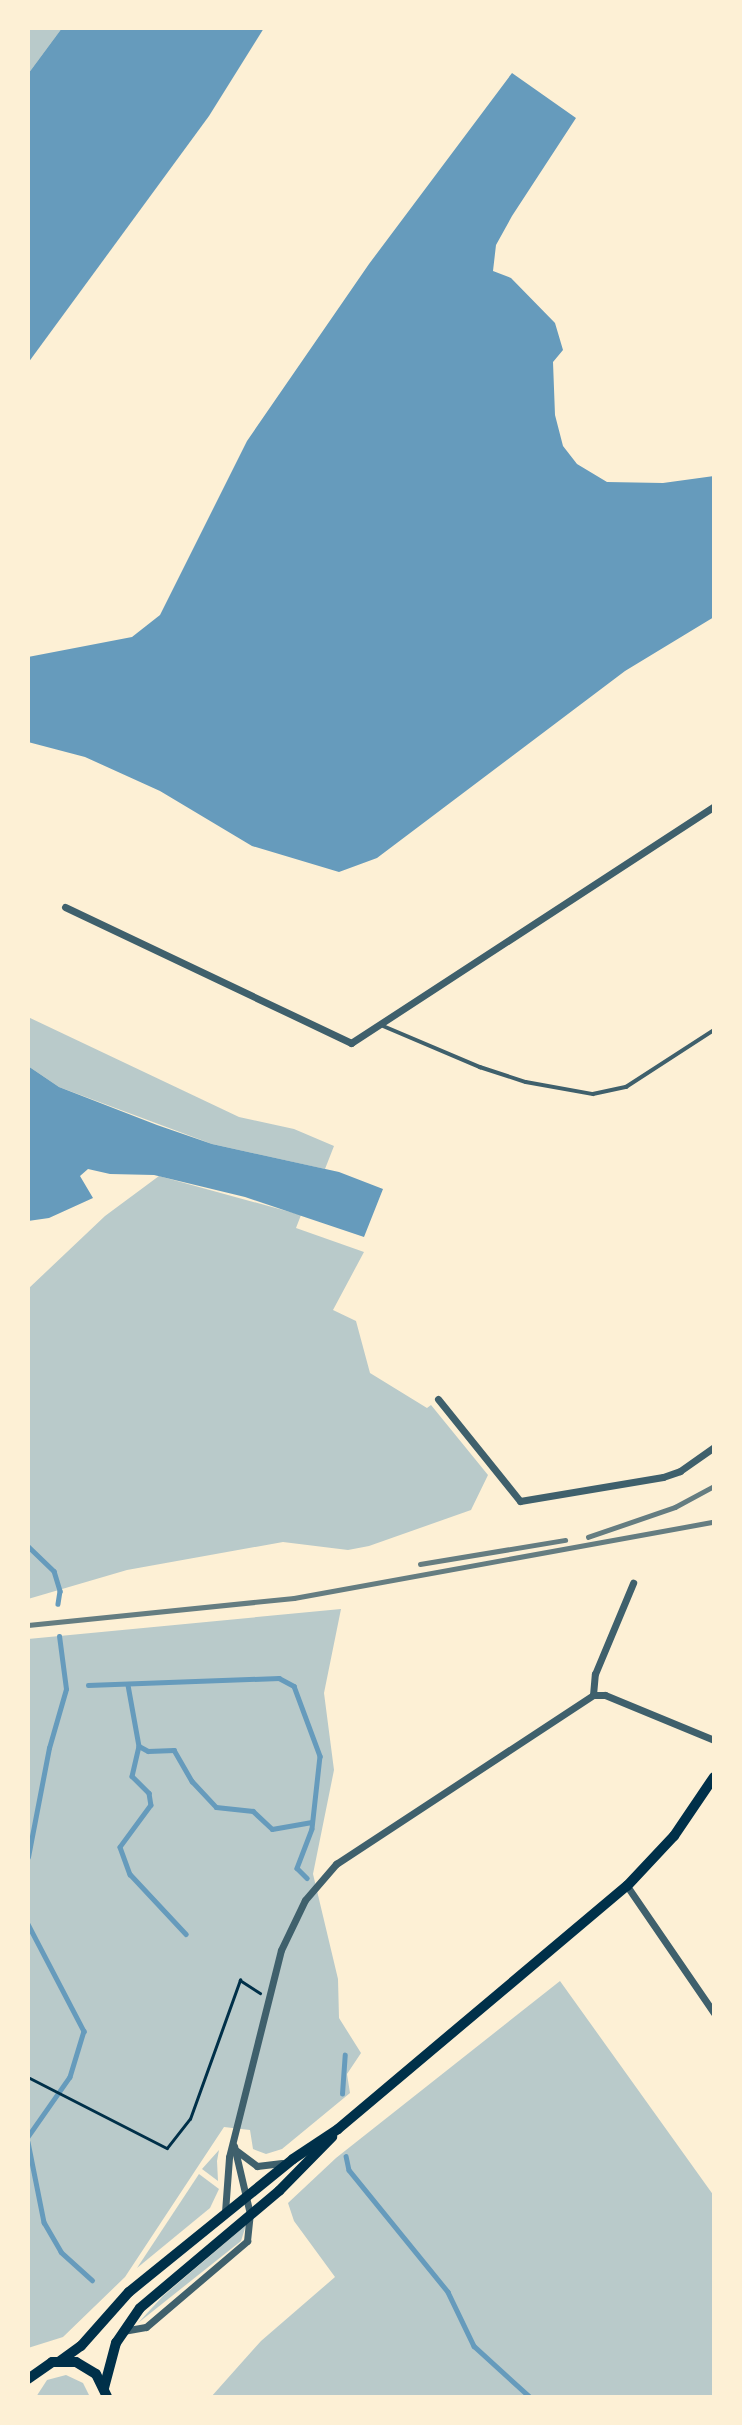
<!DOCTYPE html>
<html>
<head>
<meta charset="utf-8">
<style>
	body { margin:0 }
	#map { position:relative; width:742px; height:2425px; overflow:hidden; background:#fdf0d5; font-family:"Public Sans",sans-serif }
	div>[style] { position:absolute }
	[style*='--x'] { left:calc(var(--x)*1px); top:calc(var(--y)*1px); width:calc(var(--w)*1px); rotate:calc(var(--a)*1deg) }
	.green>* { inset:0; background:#b9caca }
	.water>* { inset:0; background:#669bbc }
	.stream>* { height:4.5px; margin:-2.25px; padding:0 2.25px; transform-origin:2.25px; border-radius:2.25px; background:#669bbc }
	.path>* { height:2.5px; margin:-1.25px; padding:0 1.25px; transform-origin:1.25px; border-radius:1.25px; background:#003049 }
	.service>* { height:3.5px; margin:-1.75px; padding:0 1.75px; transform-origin:1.75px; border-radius:1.75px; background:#3f606c }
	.minor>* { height:7px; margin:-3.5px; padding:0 3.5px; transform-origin:3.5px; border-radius:3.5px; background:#3f606c }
	.secondary>* { height:10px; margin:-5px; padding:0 5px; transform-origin:5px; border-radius:5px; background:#003049 }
	.rail>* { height:4.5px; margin:-2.25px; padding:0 2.25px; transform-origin:2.25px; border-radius:2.25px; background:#657d81 }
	span { translate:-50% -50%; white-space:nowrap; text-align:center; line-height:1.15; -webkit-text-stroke:5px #fdf0d5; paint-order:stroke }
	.frame { position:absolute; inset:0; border:30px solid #fdf0d5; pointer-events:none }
</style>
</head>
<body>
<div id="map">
	<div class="green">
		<i style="clip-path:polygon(28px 28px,62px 28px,28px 74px)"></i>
		<i style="clip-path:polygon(28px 1017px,239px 1117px,294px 1129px,334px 1146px,325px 1169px,212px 1144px,59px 1087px,28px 1066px)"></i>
		<i style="clip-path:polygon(159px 1176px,301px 1215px,296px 1228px,364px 1252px,333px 1310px,356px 1321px,370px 1373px,427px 1408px,431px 1405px,488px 1475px,471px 1510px,369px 1546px,348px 1550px,283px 1542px,127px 1570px,28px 1599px,28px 1289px,105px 1216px)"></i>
		<i style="clip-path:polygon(341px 1609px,324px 1693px,334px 1770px,313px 1874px,338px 1979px,339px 2018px,361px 2053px,347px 2074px,350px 2093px,282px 2149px,266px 2154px,253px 2149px,250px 2130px,224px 2127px,125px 2277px,63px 2337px,28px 2348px,28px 1639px)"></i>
		<i style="clip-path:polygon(560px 1981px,714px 2196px,714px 2397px,211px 2397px,261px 2341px,335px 2277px,294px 2221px,288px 2203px,336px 2158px)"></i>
		<i style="clip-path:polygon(219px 2150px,217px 2161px,218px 2181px,202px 2169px)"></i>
		<i style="clip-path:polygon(199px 2174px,219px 2189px,210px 2208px,137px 2268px)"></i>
		<i style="clip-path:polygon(246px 2225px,241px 2241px,138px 2323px,163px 2296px)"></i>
		<i style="clip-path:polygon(66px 2375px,83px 2383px,90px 2397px,36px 2397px,47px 2380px)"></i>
	</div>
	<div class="water">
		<i style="clip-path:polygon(62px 28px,264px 28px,209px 116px,28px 363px,28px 74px)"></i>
		<i style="clip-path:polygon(512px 73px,576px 118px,512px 216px,496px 245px,493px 271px,511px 278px,555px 323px,563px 350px,553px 362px,555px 415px,563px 446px,577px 464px,607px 482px,663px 483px,714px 476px,714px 617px,625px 671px,377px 858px,339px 872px,252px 846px,160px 791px,85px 757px,28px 742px,28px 657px,132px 637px,160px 615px,247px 441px,369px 264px)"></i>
		<i style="clip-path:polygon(28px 1066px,59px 1087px,157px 1125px,212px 1144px,339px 1172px,383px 1189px,364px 1237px,245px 1197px,154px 1175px,110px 1174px,88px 1169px,80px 1176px,93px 1198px,49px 1218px,28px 1221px)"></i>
	</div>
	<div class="stream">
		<i style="--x:28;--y:1546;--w:36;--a:44"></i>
		<i style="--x:54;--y:1571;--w:21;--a:73"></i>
		<i style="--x:60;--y:1591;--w:13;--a:99"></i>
		<i style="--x:88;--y:1685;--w:191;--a:-2.1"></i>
		<i style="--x:279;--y:1678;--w:17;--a:28"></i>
		<i style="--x:294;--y:1686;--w:75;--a:69.6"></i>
		<i style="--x:320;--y:1756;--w:73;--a:96.3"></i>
		<i style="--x:312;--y:1829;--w:42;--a:111"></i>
		<i style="--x:297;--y:1868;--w:14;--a:45"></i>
		<i style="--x:128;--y:1685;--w:62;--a:79.8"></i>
		<i style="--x:139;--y:1746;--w:10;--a:29"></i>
		<i style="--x:148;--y:1751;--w:26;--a:-2"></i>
		<i style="--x:174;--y:1750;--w:36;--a:60"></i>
		<i style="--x:192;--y:1781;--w:35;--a:47"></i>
		<i style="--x:216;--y:1807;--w:37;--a:6"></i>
		<i style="--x:253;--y:1811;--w:26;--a:43"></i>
		<i style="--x:272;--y:1829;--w:40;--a:-10"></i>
		<i style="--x:139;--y:1746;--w:31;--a:103"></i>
		<i style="--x:132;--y:1776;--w:24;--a:45"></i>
		<i style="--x:149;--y:1793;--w:12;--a:81"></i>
		<i style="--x:151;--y:1805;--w:52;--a:126.4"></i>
		<i style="--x:120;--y:1847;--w:29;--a:70"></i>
		<i style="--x:130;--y:1874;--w:82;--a:47"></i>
		<i style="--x:28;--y:1857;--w:111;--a:-79.1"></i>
		<i style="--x:49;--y:1748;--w:61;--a:-73.9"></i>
		<i style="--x:66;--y:1689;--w:53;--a:-97.5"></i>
		<i style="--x:28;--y:1924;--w:121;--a:62.4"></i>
		<i style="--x:84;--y:2031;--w:48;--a:106.9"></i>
		<i style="--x:70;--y:2077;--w:73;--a:125"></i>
		<i style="--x:342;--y:2094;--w:39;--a:-86"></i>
		<i style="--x:28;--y:2142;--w:82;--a:78.7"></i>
		<i style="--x:44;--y:2222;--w:34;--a:60"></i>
		<i style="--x:61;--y:2252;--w:42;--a:42.1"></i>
		<i style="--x:346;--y:2156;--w:14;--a:78"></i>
		<i style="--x:349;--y:2170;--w:157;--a:50.9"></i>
		<i style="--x:448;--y:2292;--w:60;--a:64.3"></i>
		<i style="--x:474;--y:2346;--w:76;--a:42.3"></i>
	</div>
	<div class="path">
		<i style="--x:28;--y:2077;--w:156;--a:27.1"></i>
		<i style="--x:167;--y:2148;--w:37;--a:-52"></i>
		<i style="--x:190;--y:2119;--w:148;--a:-70.2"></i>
		<i style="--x:240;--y:1980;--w:24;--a:33"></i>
	</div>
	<div class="service">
		<i style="--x:381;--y:1025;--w:108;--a:23"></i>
		<i style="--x:480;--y:1067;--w:48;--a:18.1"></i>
		<i style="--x:526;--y:1082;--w:68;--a:10.2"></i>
		<i style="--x:593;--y:1094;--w:34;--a:-12"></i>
		<i style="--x:626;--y:1087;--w:105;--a:-32.9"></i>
	</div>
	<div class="minor">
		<i style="--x:65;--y:907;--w:317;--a:25.4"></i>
		<i style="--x:351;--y:1043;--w:434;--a:-33.1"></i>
		<i style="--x:438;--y:1399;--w:131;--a:51.2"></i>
		<i style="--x:520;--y:1501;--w:145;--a:-9.5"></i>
		<i style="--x:663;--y:1477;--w:18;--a:-19"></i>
		<i style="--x:680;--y:1471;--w:42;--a:-35.2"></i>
		<i style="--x:593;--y:1695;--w:21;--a:-85"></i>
		<i style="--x:595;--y:1674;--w:99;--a:-67.3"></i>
		<i style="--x:627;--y:1886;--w:154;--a:55.6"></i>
		<i style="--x:237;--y:2151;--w:25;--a:37"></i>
		<i style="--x:257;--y:2166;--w:25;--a:-7"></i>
		<i style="--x:225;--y:2212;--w:55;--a:-85.8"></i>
		<i style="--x:229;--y:2157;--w:213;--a:-75.9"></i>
		<i style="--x:281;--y:1950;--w:55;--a:-64.4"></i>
		<i style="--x:305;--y:1900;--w:48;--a:-49.3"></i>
		<i style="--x:336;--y:1864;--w:308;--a:-33.3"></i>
		<i style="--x:593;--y:1695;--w:12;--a:0"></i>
		<i style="--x:605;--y:1695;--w:118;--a:22.4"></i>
		<i style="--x:123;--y:2331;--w:23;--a:-10"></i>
		<i style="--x:146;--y:2327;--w:133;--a:-40.4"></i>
		<i style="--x:247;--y:2241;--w:27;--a:-84"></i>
		<i style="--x:250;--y:2214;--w:70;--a:-103.2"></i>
	</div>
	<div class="secondary">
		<i style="--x:60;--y:2361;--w:26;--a:-36"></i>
		<i style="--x:81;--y:2346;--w:72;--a:-48.4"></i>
		<i style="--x:129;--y:2292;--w:211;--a:-39"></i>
		<i style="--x:293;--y:2159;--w:54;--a:-33.7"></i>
		<i style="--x:338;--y:2129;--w:378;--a:-40.1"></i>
		<i style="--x:627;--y:1886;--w:69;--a:-46.8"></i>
		<i style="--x:674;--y:1836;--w:71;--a:-55.9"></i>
		<i style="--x:28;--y:2379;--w:29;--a:-35"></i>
		<i style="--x:52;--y:2362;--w:24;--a:0"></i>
		<i style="--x:76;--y:2362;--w:23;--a:31"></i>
		<i style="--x:96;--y:2374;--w:25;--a:64"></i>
		<i style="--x:104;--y:2388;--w:47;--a:-75.1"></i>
		<i style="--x:116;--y:2343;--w:42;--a:-55.6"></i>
		<i style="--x:140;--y:2308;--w:182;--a:-40.1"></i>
		<i style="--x:279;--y:2191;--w:76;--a:-45.5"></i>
	</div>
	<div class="rail">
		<i style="--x:588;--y:1537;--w:92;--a:-19"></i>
		<i style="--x:675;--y:1507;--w:44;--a:-28.3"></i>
		<i style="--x:420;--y:1564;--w:147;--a:-9.4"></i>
		<i style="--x:28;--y:1625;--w:267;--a:-5.8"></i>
		<i style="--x:294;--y:1598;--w:427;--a:-10.3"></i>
	</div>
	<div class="frame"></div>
</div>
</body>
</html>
